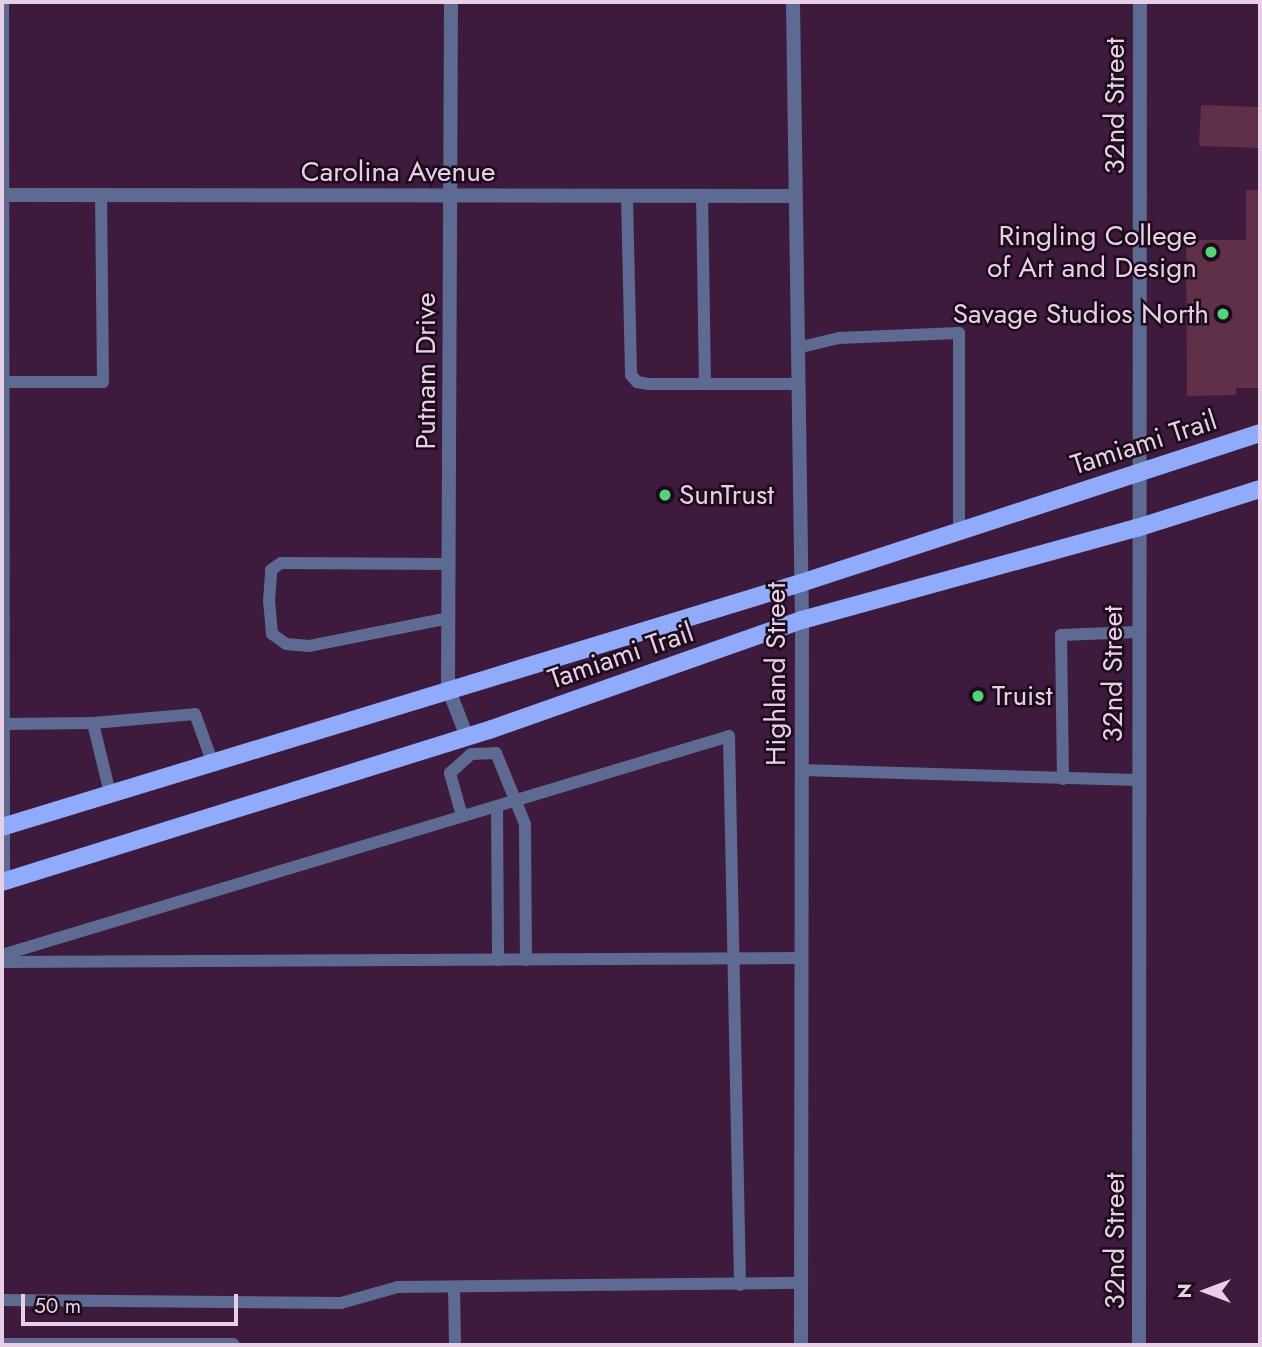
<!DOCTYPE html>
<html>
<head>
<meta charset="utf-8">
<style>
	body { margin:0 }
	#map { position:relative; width:1262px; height:1347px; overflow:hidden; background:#3e1a3c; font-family:Jost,sans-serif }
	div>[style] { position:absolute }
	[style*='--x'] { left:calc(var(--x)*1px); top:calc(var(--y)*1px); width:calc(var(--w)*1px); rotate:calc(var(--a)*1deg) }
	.building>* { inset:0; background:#603049 }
	.lane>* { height:12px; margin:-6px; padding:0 6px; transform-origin:6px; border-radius:6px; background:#5d6b92 }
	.street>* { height:14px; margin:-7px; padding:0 7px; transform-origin:7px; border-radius:7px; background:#5d6b92 }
	.primary>* { height:18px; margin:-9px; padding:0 9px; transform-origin:9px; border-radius:9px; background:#90abfc }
	.dots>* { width:19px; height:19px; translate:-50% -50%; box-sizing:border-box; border:4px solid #1c0c1b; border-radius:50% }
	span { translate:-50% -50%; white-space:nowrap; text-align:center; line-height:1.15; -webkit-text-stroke:5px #1c0c1b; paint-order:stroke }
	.street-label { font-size:28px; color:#e7d0e5 }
	.poi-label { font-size:28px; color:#e7d0e5 }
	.right { translate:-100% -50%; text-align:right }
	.left { translate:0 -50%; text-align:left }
	.frame { position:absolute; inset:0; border:4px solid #e7d0e5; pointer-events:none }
	.north { position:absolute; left:1171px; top:1256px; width:70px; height:70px; -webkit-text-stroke:5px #1c0c1b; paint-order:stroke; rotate:270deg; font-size:19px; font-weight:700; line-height:28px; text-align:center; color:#e7d0e5 }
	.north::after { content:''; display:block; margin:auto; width:24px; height:32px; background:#e7d0e5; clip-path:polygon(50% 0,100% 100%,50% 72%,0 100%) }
	.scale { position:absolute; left:21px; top:1294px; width:217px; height:32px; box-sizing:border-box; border:4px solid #e7d0e5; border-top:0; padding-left:9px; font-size:21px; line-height:24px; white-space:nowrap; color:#e7d0e5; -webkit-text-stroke:5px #1c0c1b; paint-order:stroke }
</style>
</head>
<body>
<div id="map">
	<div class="building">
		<i style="clip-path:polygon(1201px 105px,1260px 107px,1260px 148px,1199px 146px)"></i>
		<i style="clip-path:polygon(1246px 190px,1260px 190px,1260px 388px,1236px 388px,1236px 395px,1187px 396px,1186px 240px,1246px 240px)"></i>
	</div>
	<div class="lane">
		<i style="--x:627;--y:197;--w:178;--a:88.7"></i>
		<i style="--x:631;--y:375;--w:9;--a:49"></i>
		<i style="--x:637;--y:382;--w:11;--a:10"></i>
		<i style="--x:648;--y:384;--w:57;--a:0"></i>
		<i style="--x:705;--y:384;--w:187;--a:-90.9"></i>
		<i style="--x:797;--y:348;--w:43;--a:-13.4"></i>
		<i style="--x:839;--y:338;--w:120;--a:-2.4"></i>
		<i style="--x:959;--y:333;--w:197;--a:90"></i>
		<i style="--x:3;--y:382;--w:100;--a:0"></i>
		<i style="--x:103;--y:382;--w:185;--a:-90.6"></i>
		<i style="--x:705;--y:384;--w:92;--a:0"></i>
		<i style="--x:449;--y:618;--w:143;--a:168.7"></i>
		<i style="--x:309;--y:646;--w:23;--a:-175"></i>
		<i style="--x:286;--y:644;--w:17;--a:-144"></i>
		<i style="--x:272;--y:634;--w:32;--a:-95"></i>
		<i style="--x:269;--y:602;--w:32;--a:-86"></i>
		<i style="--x:271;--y:570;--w:12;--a:-35"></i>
		<i style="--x:281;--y:563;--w:168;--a:0.3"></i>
		<i style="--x:2;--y:724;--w:91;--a:-0.6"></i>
		<i style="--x:801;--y:770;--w:337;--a:1.7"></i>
		<i style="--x:1063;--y:779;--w:144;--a:-90.8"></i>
		<i style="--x:1061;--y:635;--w:77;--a:-2.2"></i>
		<i style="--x:110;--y:793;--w:72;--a:-103.7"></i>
		<i style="--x:93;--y:723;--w:102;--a:-5"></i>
		<i style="--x:195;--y:714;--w:50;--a:70.1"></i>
		<i style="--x:497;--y:807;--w:153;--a:89.6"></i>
		<i style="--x:462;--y:816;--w:45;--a:-105.6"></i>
		<i style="--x:450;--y:773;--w:28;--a:-42"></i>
		<i style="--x:471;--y:754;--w:25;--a:-2"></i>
		<i style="--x:496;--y:753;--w:77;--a:67.8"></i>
		<i style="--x:525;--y:824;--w:136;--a:89.6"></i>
		<i style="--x:2;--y:955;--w:759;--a:-16.76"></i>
		<i style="--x:729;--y:736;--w:549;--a:88.85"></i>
		<i style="--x:2;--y:962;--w:798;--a:-0.29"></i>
		<i style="--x:454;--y:1287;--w:58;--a:89"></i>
		<i style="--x:2;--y:1300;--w:339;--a:0.5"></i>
		<i style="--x:341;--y:1303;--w:59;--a:-15.7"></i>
		<i style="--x:398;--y:1287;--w:403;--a:-0.6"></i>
	</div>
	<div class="street">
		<i style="--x:2;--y:2;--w:880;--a:89.93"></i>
		<i style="--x:451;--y:2;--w:686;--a:90.25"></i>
		<i style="--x:448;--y:688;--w:53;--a:68.8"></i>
		<i style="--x:793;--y:2;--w:618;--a:89.17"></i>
		<i style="--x:802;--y:620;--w:725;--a:90.08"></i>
		<i style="--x:2;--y:195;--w:793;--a:0.07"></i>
		<i style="--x:2;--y:1345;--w:231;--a:0"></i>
		<i style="--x:1139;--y:1345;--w:1343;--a:-89.96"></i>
	</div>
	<div class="primary">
		<i style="--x:2;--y:827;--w:835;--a:-16.98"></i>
		<i style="--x:801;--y:583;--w:483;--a:-18.1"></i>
		<i style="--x:2;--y:882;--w:513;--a:-17.34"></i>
		<i style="--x:492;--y:729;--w:329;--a:-19.4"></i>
		<i style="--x:802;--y:620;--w:347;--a:-15.4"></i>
		<i style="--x:1137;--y:528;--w:129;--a:-17.6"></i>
	</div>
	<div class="dots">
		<i style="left:1211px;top:252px;background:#4fd675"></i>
		<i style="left:1223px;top:314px;background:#4fd675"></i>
		<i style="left:665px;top:495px;background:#4fd675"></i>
		<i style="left:978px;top:696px;background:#4fd675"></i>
	</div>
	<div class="street-label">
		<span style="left:1115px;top:106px;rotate:-90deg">32nd Street</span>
		<span style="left:398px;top:172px">Carolina Avenue</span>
		<span style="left:426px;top:371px;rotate:-90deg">Putnam Drive</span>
		<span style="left:1144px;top:443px;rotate:-18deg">Tamiami Trail</span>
		<span style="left:621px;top:656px;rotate:-19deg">Tamiami Trail</span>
		<span style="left:776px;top:674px;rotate:-90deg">Highland Street</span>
		<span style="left:1113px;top:674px;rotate:-90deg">32nd Street</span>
		<span style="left:1115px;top:1241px;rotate:-90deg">32nd Street</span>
	</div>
	<div class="poi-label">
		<span class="right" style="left:1197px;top:252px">Ringling College<br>of Art and Design</span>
		<span class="right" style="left:1209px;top:314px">Savage Studios North</span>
		<span class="left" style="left:679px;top:495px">SunTrust</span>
		<span class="left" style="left:992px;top:696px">Truist</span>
	</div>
	<div class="frame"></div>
	<div class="north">N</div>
	<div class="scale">50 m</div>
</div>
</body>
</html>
